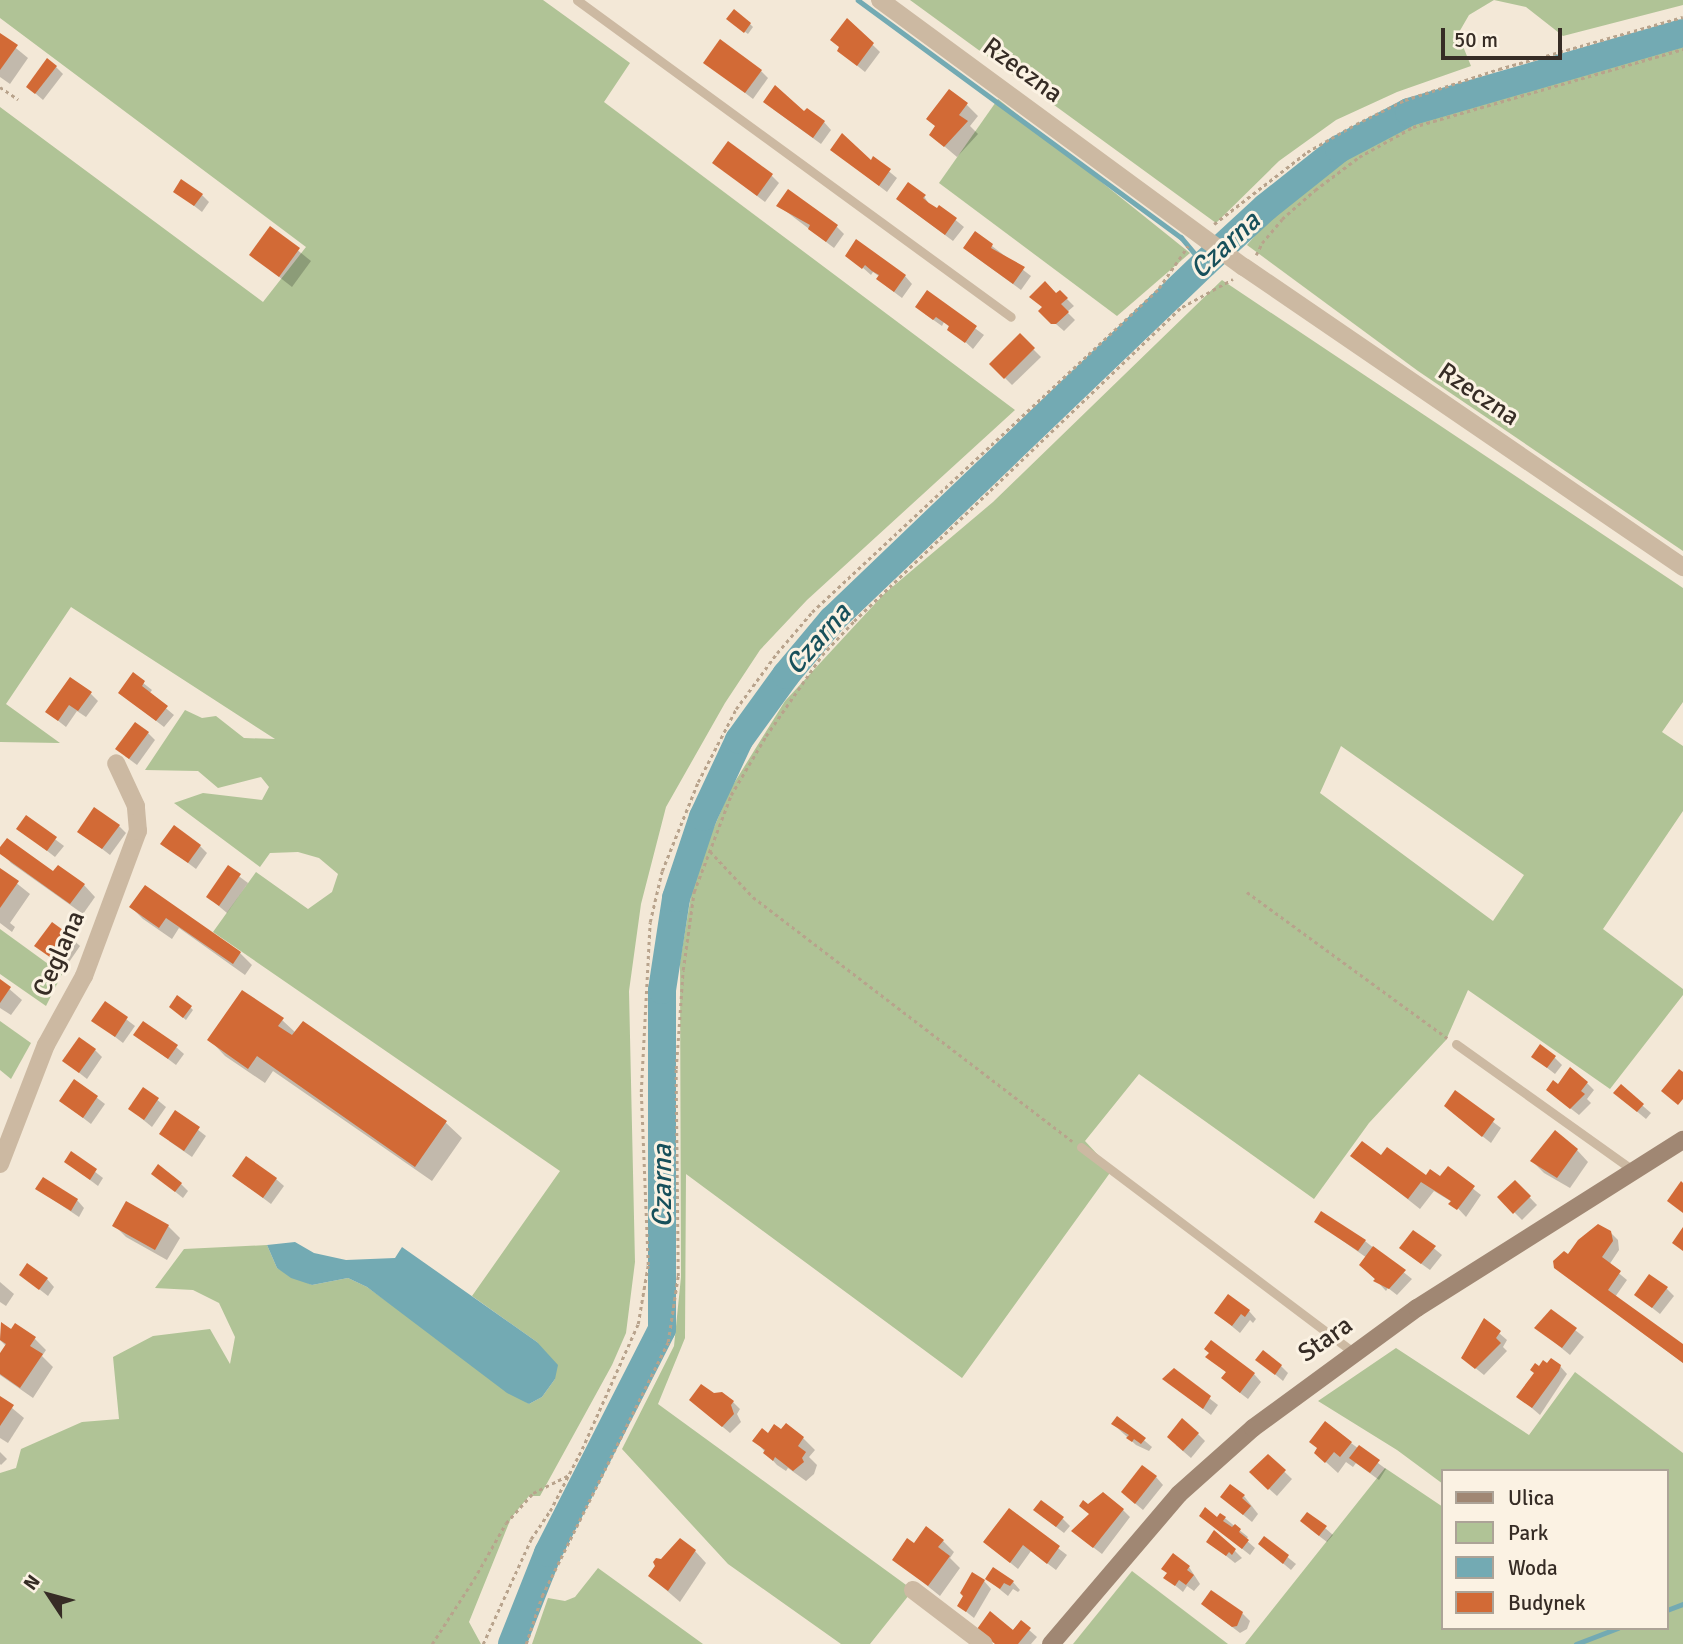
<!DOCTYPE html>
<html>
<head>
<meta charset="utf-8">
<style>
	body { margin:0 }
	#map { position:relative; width:1683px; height:1644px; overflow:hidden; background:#f3e8d7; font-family:Signika,sans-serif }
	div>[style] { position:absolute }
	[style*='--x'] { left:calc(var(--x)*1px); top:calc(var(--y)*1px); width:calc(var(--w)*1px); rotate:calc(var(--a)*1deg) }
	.green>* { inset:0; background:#b0c396 }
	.water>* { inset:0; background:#73aab3 }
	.shadow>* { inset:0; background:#0003 }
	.stream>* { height:4.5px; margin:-2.25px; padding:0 2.25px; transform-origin:2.25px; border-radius:2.25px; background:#73aab3 }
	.river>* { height:28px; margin:-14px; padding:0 14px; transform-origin:14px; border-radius:14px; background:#73aab3 }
	.building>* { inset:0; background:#d26a36 }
	.path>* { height:2.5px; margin-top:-1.25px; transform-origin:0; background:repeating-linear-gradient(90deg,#b8a38c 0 3.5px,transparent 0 7px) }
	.lane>* { height:9px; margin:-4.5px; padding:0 4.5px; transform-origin:4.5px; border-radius:4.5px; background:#ccb9a2 }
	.street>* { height:18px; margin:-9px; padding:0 9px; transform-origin:9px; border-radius:9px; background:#ccb9a2 }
	.secondary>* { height:18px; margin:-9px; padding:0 9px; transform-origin:9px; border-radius:9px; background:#a08773 }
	span { translate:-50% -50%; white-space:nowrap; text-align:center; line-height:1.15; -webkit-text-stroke:6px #fbf2e3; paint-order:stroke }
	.street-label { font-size:26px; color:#362c25 }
	.water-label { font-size:28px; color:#17505b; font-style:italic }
	.legend { position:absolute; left:1441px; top:1469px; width:228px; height:161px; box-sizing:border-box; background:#fbf2e3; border:2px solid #aca397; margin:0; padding:9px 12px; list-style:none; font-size:21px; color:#362c25 }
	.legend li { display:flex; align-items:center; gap:14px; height:35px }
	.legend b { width:35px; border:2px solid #aca397 }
	.north { position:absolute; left:14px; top:1560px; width:70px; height:70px; -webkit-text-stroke:5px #fbf2e3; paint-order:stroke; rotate:306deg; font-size:19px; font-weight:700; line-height:28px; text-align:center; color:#362c25 }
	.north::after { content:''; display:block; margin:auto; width:24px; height:32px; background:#362c25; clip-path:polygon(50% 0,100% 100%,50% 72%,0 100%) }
	.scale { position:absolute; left:1441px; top:28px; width:121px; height:32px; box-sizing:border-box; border:4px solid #362c25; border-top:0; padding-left:9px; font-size:21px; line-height:24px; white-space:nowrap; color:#362c25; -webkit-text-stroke:5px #fbf2e3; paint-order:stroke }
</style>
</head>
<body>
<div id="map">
	<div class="green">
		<i style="clip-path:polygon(0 0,543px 0,630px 63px,604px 102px,1015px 410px,807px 600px,760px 650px,725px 703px,666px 807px,641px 904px,629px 991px,635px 1262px,626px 1333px,612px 1365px,540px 1496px,529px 1496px,511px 1518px,469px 1622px,481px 1644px,0 1644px,0 1473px,16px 1468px,21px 1449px,82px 1422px,119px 1419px,113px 1357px,153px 1336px,210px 1329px,230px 1364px,235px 1337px,219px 1303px,193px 1290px,155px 1288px,184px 1249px,267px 1245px,277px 1268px,312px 1285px,348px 1278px,367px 1287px,529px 1404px,542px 1397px,555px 1379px,537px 1342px,472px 1296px,560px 1171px,213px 932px,256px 872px,308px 909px,332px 892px,338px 874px,319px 858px,298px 852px,270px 853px,260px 867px,174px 803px,203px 793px,262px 800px,269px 787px,261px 777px,218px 788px,198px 771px,145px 770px,185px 710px,202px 718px,216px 716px,244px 738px,275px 739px,71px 607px,6px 704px,60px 743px,0 742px,0 107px,263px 302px,306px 247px,0 18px)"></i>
		<i style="clip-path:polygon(910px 0,1683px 0,1683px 5px,1563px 36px,1526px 7px,1494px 0,1469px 15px,1458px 34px,1471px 66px,1397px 92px,1336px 120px,1279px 161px,1216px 223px)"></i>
		<i style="clip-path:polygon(1683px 45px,1683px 551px,1418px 371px,1247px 245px,1265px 224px,1331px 166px,1410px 123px)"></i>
		<i style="clip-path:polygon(998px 99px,1190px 253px,1117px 316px,939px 183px)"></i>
		<i style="clip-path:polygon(evenodd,1222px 280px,1683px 588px,1683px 702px,1662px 732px,1683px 746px,1683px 811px,1603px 929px,1683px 989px,1683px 995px,1610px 1089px,1468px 990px,1446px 1040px,1369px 1123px,1314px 1199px,1139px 1074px,1085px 1141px,1112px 1170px,962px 1378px,686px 1174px,685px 1338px,658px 1404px,913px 1590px,870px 1644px,841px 1644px,728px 1564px,622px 1449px,674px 1346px,681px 1277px,680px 962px,695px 871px,731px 788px,785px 701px,884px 594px,993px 502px,1222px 280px,1341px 746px,1524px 875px,1493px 921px,1320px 793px,1341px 746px)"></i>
		<i style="clip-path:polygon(0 929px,62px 974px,46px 1006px,0 974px)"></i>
		<i style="clip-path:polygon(0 1021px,31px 1043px,11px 1079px,0 1070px)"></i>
		<i style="clip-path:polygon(1396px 1348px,1529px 1435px,1575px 1372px,1683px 1453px,1683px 1644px,1245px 1644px,1385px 1468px,1443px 1507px,1443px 1628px,1667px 1628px,1667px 1471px,1443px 1471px,1443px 1484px,1397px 1450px,1318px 1401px)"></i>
		<i style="clip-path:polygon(598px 1568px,703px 1644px,532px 1644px,548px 1598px,565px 1601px,575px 1597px)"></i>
		<i style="clip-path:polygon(1132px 1571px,1228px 1644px,1073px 1644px)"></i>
	</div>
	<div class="water">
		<i style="clip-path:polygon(295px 1242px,314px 1253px,346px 1260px,395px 1258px,402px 1247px,537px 1342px,558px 1365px,555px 1379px,542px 1397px,529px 1404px,507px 1393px,367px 1287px,348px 1278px,312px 1285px,291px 1278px,277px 1268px,267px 1245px)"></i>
	</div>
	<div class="shadow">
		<i style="clip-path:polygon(847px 20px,880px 52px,865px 72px,839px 51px)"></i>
		<i style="clip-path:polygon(731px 22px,750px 24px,753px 27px,748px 34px)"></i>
		<i style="clip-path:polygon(0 35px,28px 58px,10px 84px,0 77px)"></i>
		<i style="clip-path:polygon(705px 62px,761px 71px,768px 78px,753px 99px)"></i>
		<i style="clip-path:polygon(56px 67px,63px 74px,43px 100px,28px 87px)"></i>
		<i style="clip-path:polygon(966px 104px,978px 116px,970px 126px,978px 134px,957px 157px,931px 135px)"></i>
		<i style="clip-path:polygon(773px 109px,805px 114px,824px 122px,831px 130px,821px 144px)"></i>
		<i style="clip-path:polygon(832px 150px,871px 162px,874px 159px,897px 178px,887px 192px)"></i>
		<i style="clip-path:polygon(714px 163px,771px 175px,779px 183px,765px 202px)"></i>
		<i style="clip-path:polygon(175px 191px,202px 195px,209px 202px,202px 212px)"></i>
		<i style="clip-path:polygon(924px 196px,930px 206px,937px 211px,940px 207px,964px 227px,953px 241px,906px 206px)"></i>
		<i style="clip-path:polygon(779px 206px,837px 227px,844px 234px,834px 248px)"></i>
		<i style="clip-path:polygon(270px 228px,311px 261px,292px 287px,251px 255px)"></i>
		<i style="clip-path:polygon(992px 246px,1031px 276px,1021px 290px,973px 255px)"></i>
		<i style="clip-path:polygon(853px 259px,905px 276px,912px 284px,902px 298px,886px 286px,880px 277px,873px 272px,871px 275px)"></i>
		<i style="clip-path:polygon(1060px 292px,1074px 306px,1067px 312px,1075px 320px,1064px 331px,1041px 311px)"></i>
		<i style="clip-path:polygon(928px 293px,984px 335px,973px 349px,944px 322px,942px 326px,925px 314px)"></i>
		<i style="clip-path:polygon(1020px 336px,1041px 357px,1012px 385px,991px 364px)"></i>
		<i style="clip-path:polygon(133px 675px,152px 690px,149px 694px,174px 715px,164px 727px,120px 693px)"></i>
		<i style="clip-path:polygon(90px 693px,98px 701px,86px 717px,77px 711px,66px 727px,47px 712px)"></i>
		<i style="clip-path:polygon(148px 733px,155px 740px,137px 765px,125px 756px)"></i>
		<i style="clip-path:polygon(27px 818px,64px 846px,55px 857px,19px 829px)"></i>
		<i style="clip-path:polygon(119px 826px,126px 833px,110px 855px,79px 831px)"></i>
		<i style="clip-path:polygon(163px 844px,200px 846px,207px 853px,196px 869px)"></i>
		<i style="clip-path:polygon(0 851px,84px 885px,95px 897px,83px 914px,11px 863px)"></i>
		<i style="clip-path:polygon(228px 868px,248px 883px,227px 913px,208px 897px)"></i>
		<i style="clip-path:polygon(0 870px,30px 894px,10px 923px,15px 927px,12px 932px,0 923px)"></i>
		<i style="clip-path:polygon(145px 887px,240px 953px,252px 965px,245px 975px,179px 928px,172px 939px,143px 919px,131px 907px)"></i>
		<i style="clip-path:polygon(72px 939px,80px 946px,65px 968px,37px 946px)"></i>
		<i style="clip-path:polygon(0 981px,22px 1000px,11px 1015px,0 1008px)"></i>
		<i style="clip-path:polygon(105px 1003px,135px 1026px,123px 1043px,93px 1020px)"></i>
		<i style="clip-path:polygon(190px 1007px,193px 1010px,186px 1020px,174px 1010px)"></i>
		<i style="clip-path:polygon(282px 1020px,296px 1033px,303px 1023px,446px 1123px,462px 1138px,432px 1181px,273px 1071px,265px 1083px,225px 1056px,210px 1040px)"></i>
		<i style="clip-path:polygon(136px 1035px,176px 1047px,184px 1054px,176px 1065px)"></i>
		<i style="clip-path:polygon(95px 1050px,102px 1057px,87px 1079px,64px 1061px)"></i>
		<i style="clip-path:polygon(1533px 1057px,1554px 1057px,1562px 1065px,1555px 1074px)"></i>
		<i style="clip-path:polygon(75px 1081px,105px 1104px,91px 1124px,61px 1101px)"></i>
		<i style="clip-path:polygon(1587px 1083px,1594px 1090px,1587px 1099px,1591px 1103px,1579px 1115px,1556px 1097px,1558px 1087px)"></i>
		<i style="clip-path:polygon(1621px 1087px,1651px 1113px,1646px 1119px,1623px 1100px)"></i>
		<i style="clip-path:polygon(144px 1089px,166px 1107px,152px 1127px,130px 1109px)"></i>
		<i style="clip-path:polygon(1455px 1093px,1501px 1128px,1491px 1143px,1453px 1113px)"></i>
		<i style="clip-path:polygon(176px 1113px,206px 1136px,192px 1157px,169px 1141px)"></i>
		<i style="clip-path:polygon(1577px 1150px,1588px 1162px,1570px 1188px,1544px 1173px,1532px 1161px)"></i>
		<i style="clip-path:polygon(72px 1154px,103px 1178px,98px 1186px,66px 1162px)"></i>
		<i style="clip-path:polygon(1353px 1156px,1381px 1158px,1426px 1178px,1440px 1179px,1448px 1169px,1481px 1195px,1466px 1217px,1452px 1202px,1434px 1191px,1420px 1209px)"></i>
		<i style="clip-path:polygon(153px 1174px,181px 1184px,188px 1191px,183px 1198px)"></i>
		<i style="clip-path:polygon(234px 1176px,276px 1179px,284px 1186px,271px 1204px)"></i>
		<i style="clip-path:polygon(1515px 1182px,1537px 1205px,1522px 1220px,1499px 1197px)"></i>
		<i style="clip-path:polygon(37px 1189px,77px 1200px,84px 1208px,79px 1217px)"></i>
		<i style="clip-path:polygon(1316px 1222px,1365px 1241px,1412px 1279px,1397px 1295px,1388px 1288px,1386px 1291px,1362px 1265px,1367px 1258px)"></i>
		<i style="clip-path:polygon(114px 1225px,168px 1226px,180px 1238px,167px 1260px,126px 1237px)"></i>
		<i style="clip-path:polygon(1414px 1232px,1442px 1255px,1430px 1270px,1409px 1255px)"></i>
		<i style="clip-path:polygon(1610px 1232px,1618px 1240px,1619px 1250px,1609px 1265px,1627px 1280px,1615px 1297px,1683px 1346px,1683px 1363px,1556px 1268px)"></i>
		<i style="clip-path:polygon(21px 1275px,47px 1279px,54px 1287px,48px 1296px)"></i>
		<i style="clip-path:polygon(0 1282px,14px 1294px,6px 1306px,0 1302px)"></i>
		<i style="clip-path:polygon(1666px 1288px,1674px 1296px,1660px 1314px,1636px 1295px)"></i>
		<i style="clip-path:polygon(1249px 1311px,1256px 1319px,1253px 1323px,1250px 1320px,1240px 1333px,1216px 1313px)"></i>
		<i style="clip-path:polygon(1552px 1312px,1584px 1337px,1570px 1355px,1537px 1328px)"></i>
		<i style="clip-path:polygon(1484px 1320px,1507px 1340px,1503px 1347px,1507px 1351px,1484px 1375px,1463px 1358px)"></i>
		<i style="clip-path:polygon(2px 1325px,35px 1339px,46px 1350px,42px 1356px,53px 1367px,33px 1398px,0 1375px,0 1356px,6px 1346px,0 1340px)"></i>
		<i style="clip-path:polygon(1208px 1357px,1254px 1374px,1261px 1382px,1248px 1399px,1231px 1386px,1227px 1373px)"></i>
		<i style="clip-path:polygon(1258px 1360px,1281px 1366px,1288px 1373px,1283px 1381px)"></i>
		<i style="clip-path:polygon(1560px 1366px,1567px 1374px,1540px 1415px,1519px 1397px,1539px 1369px)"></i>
		<i style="clip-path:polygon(1174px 1371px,1218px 1405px,1211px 1415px,1164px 1379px)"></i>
		<i style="clip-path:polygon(714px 1395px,733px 1402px,740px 1409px,737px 1414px,741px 1422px,730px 1433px,699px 1407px)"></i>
		<i style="clip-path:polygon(0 1398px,24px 1418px,8px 1443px,0 1438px)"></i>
		<i style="clip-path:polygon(1118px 1418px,1152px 1447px,1149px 1451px,1136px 1445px,1113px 1424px)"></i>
		<i style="clip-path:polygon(1198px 1434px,1205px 1441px,1191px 1458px,1176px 1445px)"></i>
		<i style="clip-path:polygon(803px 1438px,815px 1450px,809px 1457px,817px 1465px,814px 1474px,806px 1481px,788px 1468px,786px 1471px,777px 1465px,755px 1441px)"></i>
		<i style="clip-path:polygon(1351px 1443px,1386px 1469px,1379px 1480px,1356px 1463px,1353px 1467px,1346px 1462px,1338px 1473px,1316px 1453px)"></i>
		<i style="clip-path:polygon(0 1452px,7px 1459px,1px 1465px,0 1464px)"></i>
		<i style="clip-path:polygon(1268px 1456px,1292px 1479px,1277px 1496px,1258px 1479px)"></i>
		<i style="clip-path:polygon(1156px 1477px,1163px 1485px,1143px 1510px,1131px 1500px)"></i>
		<i style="clip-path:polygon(1244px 1496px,1258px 1514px,1252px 1522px,1230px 1504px)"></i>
		<i style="clip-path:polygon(1088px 1506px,1123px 1510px,1130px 1517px,1102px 1554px,1081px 1538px,1091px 1514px)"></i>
		<i style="clip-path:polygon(1009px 1511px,1067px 1555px,1056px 1570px,1031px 1551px,1018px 1569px,985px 1542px)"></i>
		<i style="clip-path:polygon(1221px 1515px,1248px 1537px,1246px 1540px,1255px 1548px,1250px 1555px,1201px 1516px,1217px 1519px)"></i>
		<i style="clip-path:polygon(1043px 1517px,1062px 1518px,1070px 1526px,1064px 1533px)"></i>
		<i style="clip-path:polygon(1325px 1528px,1333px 1535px,1327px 1542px,1310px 1529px)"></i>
		<i style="clip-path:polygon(1264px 1538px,1296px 1564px,1291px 1570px,1260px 1544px)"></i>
		<i style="clip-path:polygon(943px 1541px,954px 1552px,950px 1558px,960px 1568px,940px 1596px,894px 1559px)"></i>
		<i style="clip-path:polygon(1215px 1547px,1235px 1551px,1242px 1558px,1235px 1563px)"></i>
		<i style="clip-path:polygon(695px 1551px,706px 1563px,680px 1602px,650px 1576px)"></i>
		<i style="clip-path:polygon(1189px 1567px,1200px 1584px,1194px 1591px,1187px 1586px,1183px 1592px,1166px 1578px)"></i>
		<i style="clip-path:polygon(987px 1579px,1013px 1582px,1020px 1590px,1018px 1592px,1013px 1589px,1008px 1596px)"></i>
		<i style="clip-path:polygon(984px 1581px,991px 1589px,974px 1618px,959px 1606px)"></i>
		<i style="clip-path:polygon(1211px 1611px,1242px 1613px,1250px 1621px,1247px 1629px,1240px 1633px)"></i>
		<i style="clip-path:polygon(1021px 1623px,1037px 1637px,1031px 1644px,996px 1644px)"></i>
	</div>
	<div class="stream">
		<i style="--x:858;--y:0;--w:401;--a:36.3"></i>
		<i style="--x:1181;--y:237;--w:35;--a:50"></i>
		<i style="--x:1667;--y:1610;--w:17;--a:-21"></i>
		<i style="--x:1576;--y:1644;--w:45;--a:-20.9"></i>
	</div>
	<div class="river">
		<i style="--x:512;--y:1644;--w:98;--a:-68.4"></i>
		<i style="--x:548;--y:1553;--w:251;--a:-63"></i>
		<i style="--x:662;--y:1329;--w:339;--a:-90"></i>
		<i style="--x:662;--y:990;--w:93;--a:-81.3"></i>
		<i style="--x:676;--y:898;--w:85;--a:-71.6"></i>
		<i style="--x:703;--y:817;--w:85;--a:-64.9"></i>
		<i style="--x:739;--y:740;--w:80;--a:-54.1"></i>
		<i style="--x:786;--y:675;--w:72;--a:-50.1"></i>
		<i style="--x:832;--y:620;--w:515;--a:-43.74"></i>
		<i style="--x:1204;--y:264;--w:84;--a:-42.6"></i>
		<i style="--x:1266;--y:207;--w:93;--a:-38.5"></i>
		<i style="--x:1339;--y:149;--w:79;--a:-27.9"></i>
		<i style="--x:1409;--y:112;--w:285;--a:-16.1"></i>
	</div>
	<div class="building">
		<i style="clip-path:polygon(734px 9px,751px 23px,744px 33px,726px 19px)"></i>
		<i style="clip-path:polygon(847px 18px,874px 43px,857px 66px,837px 51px,839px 47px,830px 40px)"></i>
		<i style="clip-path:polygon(0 33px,18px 45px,0 70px)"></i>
		<i style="clip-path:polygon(720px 39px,762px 70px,745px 93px,703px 63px)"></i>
		<i style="clip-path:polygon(47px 58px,57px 66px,35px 94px,26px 87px)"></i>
		<i style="clip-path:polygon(775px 85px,804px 111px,807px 108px,825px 121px,813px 138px,763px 102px)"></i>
		<i style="clip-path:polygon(949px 89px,968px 103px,959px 115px,968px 121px,944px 147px,929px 135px,935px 126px,926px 119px)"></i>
		<i style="clip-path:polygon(842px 133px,871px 160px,873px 156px,891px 169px,879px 186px,830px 150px)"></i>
		<i style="clip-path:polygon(728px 141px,773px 174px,757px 196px,712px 163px)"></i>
		<i style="clip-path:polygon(181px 179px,203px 194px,194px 206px,173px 192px)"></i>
		<i style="clip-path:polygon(908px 182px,926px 195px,923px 198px,929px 203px,937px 208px,939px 205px,957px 218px,945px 235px,896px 199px)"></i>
		<i style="clip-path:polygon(788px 189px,838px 225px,826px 242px,808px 229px,810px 225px,776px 206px)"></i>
		<i style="clip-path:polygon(270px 226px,300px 248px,279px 277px,249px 255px)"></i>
		<i style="clip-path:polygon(975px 231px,993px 244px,991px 248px,1025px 267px,1013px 284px,963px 248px)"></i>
		<i style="clip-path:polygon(856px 239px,906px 275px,894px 292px,876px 279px,879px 275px,872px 271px,865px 265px,862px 269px,845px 256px)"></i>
		<i style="clip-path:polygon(1045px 281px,1056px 293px,1060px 290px,1068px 298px,1061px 304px,1069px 312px,1056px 324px,1051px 324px,1038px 311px,1042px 307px,1029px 297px)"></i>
		<i style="clip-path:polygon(927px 290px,977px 326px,965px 343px,947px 330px,949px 326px,936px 317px,933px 320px,915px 307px)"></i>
		<i style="clip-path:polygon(1020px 333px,1035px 348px,1004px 379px,989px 364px)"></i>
		<i style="clip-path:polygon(133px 672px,145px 681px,142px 686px,168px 706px,156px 721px,118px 693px)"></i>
		<i style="clip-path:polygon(70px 677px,92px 692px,78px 711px,69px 705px,58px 721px,45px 712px)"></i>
		<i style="clip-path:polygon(135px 722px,149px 732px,129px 759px,115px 749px)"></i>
		<i style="clip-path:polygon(94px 807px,120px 825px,102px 849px,77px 832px)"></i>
		<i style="clip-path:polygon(26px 815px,57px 837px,47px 851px,16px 829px)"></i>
		<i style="clip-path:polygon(174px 825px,201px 845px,188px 863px,160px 844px)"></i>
		<i style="clip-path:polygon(7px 838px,53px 871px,58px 865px,85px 884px,70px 904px,0 854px,0 847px)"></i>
		<i style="clip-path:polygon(228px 865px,241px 874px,219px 906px,206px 897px)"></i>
		<i style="clip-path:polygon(0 868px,19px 881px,0 908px)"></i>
		<i style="clip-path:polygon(145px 885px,241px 952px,233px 964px,166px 918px,159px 928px,129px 907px)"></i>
		<i style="clip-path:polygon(52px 922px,74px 938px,57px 962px,34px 946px)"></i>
		<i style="clip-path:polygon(0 979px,11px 987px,0 1003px)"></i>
		<i style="clip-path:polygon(242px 990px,284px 1018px,278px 1026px,292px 1035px,303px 1021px,447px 1121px,415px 1167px,257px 1056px,248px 1069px,207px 1040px)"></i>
		<i style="clip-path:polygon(177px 995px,192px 1006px,183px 1018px,169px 1007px)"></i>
		<i style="clip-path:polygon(105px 1001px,128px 1017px,115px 1037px,91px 1021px)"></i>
		<i style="clip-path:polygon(143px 1021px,178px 1045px,168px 1059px,133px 1035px)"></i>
		<i style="clip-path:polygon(79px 1037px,96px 1049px,79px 1073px,62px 1061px)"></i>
		<i style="clip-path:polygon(1540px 1044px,1556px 1056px,1547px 1068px,1531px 1057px)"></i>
		<i style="clip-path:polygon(1570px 1067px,1588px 1082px,1581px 1091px,1585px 1094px,1570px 1109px,1546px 1090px,1553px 1080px,1558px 1084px)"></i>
		<i style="clip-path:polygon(1679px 1069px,1683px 1072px,1683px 1099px,1678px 1105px,1661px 1091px)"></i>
		<i style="clip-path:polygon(74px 1079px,98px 1096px,83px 1118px,59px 1101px)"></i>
		<i style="clip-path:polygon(1621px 1084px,1644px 1104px,1637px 1112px,1613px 1093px)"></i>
		<i style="clip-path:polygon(143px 1087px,159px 1098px,144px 1120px,128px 1109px)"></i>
		<i style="clip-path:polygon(1455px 1090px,1495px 1119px,1482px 1137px,1444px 1106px)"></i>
		<i style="clip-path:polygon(175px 1110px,200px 1127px,184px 1151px,159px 1134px)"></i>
		<i style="clip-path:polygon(1555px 1130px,1578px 1149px,1557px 1178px,1530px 1161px)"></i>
		<i style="clip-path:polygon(1362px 1141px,1381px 1155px,1387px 1147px,1426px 1175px,1430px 1169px,1440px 1176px,1448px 1166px,1475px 1186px,1457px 1210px,1448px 1204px,1451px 1201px,1421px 1182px,1408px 1199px,1350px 1156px)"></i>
		<i style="clip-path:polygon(71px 1151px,97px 1169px,90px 1180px,64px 1162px)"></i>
		<i style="clip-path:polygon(246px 1156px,277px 1178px,263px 1198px,232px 1176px)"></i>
		<i style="clip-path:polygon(158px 1164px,182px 1183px,175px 1192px,151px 1174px)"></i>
		<i style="clip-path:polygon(43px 1177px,78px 1199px,71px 1211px,35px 1189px)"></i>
		<i style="clip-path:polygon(1515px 1180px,1531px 1196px,1513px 1214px,1497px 1197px)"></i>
		<i style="clip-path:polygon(1681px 1181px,1683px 1183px,1683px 1213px,1667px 1201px)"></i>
		<i style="clip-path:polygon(126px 1201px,169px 1225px,155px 1250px,112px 1226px)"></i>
		<i style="clip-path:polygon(1321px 1211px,1366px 1240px,1358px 1251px,1314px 1222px)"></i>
		<i style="clip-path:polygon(1598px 1224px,1611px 1231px,1613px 1241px,1602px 1257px,1621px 1271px,1608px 1290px,1683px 1344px,1683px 1363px,1554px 1268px,1553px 1261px,1564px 1251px,1568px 1254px,1578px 1240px)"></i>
		<i style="clip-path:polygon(1683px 1227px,1683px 1251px,1672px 1243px)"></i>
		<i style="clip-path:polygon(1413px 1230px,1436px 1246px,1421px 1264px,1399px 1248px)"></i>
		<i style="clip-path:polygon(1373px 1246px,1406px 1270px,1389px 1289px,1373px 1281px,1375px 1279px,1359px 1265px)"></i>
		<i style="clip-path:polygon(27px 1263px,48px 1278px,39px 1290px,19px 1275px)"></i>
		<i style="clip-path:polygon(1649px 1274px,1668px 1287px,1652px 1308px,1634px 1295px)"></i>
		<i style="clip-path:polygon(1228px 1294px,1250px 1310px,1245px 1317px,1241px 1314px,1232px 1326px,1214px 1313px)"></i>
		<i style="clip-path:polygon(1551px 1309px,1577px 1328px,1562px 1348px,1534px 1328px)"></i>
		<i style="clip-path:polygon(1484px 1318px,1501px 1331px,1496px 1338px,1501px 1343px,1475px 1369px,1461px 1358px)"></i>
		<i style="clip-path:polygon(1px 1322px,11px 1329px,15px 1323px,36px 1337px,30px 1346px,43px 1354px,20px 1388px,0 1374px,0 1353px,6px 1344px,0 1340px)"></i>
		<i style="clip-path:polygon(1211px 1340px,1255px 1373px,1240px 1393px,1221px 1378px,1226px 1372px,1205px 1357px,1209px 1353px,1204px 1349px)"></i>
		<i style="clip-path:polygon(1263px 1350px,1282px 1365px,1275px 1375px,1255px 1360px)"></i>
		<i style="clip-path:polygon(1551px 1358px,1561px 1365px,1559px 1371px,1532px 1408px,1516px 1397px,1534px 1373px,1530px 1370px,1535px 1363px,1539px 1366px,1543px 1360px,1547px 1363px)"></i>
		<i style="clip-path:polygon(1174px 1368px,1211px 1396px,1203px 1409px,1162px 1379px)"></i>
		<i style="clip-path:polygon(701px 1384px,714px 1393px,722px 1392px,734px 1401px,731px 1405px,734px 1414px,722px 1427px,689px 1400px)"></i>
		<i style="clip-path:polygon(0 1396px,14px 1405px,0 1426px)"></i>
		<i style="clip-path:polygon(1117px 1416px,1146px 1438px,1141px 1444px,1134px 1439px,1132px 1442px,1126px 1438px,1129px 1435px,1111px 1424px)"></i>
		<i style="clip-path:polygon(1182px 1418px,1199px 1433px,1183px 1451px,1167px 1437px)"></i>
		<i style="clip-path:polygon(1325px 1421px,1352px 1442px,1340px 1457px,1334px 1452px,1325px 1463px,1314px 1453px,1317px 1448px,1309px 1442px)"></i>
		<i style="clip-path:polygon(786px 1423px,804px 1437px,798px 1446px,806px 1452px,802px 1458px,804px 1462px,793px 1471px,775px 1457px,773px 1461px,763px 1453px,765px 1450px,752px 1441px,762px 1428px,768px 1433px,774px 1424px,781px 1429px)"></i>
		<i style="clip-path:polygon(1359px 1445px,1380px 1460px,1370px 1473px,1349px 1458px)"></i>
		<i style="clip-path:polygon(1268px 1454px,1286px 1470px,1268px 1490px,1249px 1472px)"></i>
		<i style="clip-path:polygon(1142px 1465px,1157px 1476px,1135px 1504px,1121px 1492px)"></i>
		<i style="clip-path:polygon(1230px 1484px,1245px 1495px,1242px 1498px,1251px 1506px,1243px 1515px,1220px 1497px)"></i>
		<i style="clip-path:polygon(1103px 1492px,1124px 1509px,1093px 1548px,1071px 1531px,1089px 1514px,1079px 1506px,1083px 1500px,1088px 1504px)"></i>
		<i style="clip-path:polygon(1041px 1500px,1064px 1517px,1056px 1527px,1033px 1510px)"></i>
		<i style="clip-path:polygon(1205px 1507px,1217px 1517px,1220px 1513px,1226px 1517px,1223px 1521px,1232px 1527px,1235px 1524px,1241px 1529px,1239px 1532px,1249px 1540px,1242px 1549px,1199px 1516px)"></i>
		<i style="clip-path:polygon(1009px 1508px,1060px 1546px,1047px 1564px,1023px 1545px,1010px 1563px,983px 1542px)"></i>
		<i style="clip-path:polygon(1307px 1512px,1327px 1526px,1319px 1536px,1300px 1521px)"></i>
		<i style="clip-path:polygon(926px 1526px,944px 1540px,938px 1547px,950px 1556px,928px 1586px,892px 1560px,907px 1538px,914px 1543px)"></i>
		<i style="clip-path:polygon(1214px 1530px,1236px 1549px,1232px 1555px,1229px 1552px,1226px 1556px,1206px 1542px)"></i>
		<i style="clip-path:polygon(1264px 1536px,1289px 1555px,1283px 1564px,1258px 1544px)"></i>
		<i style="clip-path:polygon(680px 1538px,696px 1550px,668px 1591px,648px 1576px,655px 1566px,653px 1562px,656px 1558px,661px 1559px)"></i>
		<i style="clip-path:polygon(1173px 1553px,1190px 1566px,1187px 1570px,1194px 1575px,1186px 1585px,1179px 1580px,1175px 1586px,1163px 1578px,1167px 1573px,1161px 1569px)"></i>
		<i style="clip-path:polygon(993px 1567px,1014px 1581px,1010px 1586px,1004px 1583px,1000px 1589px,985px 1579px)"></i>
		<i style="clip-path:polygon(972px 1572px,985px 1580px,966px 1612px,957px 1606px,963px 1596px,960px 1593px)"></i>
		<i style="clip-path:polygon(1211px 1590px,1243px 1612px,1237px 1626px,1232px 1627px,1201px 1604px)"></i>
		<i style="clip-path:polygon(990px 1611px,1013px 1630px,1021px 1620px,1031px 1628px,1018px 1644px,995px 1644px,977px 1629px)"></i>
	</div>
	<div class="path">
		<i style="--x:0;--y:87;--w:22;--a:34"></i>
		<i style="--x:1214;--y:224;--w:118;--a:-37.7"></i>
		<i style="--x:1307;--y:152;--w:56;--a:-29.7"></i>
		<i style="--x:1356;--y:124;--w:55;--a:-26.1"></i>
		<i style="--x:1405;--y:100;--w:99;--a:-18.3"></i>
		<i style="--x:1499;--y:69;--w:191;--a:-15.8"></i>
		<i style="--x:1256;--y:255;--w:13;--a:-63"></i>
		<i style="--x:1262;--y:243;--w:31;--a:-50"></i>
		<i style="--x:1282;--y:219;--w:44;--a:-41.3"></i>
		<i style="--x:1315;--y:190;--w:55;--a:-36.9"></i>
		<i style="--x:1359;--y:157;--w:62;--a:-29.1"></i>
		<i style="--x:1413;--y:127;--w:281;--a:-16.1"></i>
		<i style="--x:710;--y:851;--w:63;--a:46.9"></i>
		<i style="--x:753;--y:897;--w:402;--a:37.4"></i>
		<i style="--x:1247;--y:892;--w:248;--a:36.1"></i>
		<i style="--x:432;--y:1644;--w:77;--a:-57.1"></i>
		<i style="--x:474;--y:1579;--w:64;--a:-60.3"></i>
		<i style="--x:506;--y:1523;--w:40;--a:-48"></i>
		<i style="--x:533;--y:1493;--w:40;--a:-26.6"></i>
		<i style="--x:483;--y:1644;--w:115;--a:-65.4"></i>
		<i style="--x:531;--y:1539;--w:34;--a:-56"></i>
		<i style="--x:550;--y:1511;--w:70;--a:-62.7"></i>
		<i style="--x:582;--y:1449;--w:137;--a:-65.9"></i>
		<i style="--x:638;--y:1324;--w:60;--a:-80.4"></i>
		<i style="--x:648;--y:1265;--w:173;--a:-92.3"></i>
		<i style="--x:641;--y:1092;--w:170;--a:-87"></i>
		<i style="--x:650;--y:922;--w:52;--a:-76.8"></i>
		<i style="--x:662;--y:871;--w:96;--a:-68"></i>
		<i style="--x:698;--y:782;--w:82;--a:-62.5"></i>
		<i style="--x:736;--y:709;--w:69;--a:-53.8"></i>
		<i style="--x:777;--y:653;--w:54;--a:-49.5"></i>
		<i style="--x:812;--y:612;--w:475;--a:-43"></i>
		<i style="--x:1159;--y:288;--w:51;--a:-55.4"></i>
		<i style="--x:526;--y:1644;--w:51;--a:-71.6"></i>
		<i style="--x:542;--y:1596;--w:284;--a:-63.6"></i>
		<i style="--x:668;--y:1342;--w:67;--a:-81.4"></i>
		<i style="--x:678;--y:1276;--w:207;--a:-90.6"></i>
		<i style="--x:676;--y:1069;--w:99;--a:-86"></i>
		<i style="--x:683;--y:970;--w:79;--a:-82"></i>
		<i style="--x:694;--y:892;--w:104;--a:-69.1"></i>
		<i style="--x:731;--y:795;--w:69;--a:-59.3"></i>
		<i style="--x:766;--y:736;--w:98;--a:-55.3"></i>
		<i style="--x:822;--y:655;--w:47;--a:-46.7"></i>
		<i style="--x:854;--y:621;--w:454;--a:-43.8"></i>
		<i style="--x:1182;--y:307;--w:58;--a:-28.8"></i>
	</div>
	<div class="lane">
		<i style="--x:577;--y:0;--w:537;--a:36.14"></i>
		<i style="--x:1456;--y:1044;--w:219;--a:35.5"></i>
		<i style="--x:1081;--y:1147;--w:342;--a:37"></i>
	</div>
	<div class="street">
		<i style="--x:880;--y:0;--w:451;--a:36.3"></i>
		<i style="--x:1244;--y:267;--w:532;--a:34.35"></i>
		<i style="--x:0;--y:1164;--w:128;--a:-68.9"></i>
		<i style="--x:46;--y:1045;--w:79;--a:-61.2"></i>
		<i style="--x:84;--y:976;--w:155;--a:-69.6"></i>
		<i style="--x:138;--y:831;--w:25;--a:-95"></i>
		<i style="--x:136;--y:806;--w:47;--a:-114.9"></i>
		<i style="--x:913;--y:1590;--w:89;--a:37.3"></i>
	</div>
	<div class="secondary">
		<i style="--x:1051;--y:1644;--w:197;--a:-49.5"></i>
		<i style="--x:1179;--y:1494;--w:99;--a:-41.7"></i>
		<i style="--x:1253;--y:1428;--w:203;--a:-36.2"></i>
		<i style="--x:1417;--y:1308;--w:315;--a:-32.3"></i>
	</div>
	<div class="street-label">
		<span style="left:1022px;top:71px;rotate:36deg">Rzeczna</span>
		<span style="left:1478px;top:395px;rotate:34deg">Rzeczna</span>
		<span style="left:60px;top:954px;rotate:-66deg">Ceglana</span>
		<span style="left:1326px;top:1340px;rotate:-35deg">Stara</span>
	</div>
	<div class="water-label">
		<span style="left:1225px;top:245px;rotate:-43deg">Czarna</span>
		<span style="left:818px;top:639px;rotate:-49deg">Czarna</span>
		<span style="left:662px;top:1186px;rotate:-90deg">Czarna</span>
	</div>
	<ul class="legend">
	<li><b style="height:9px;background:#a08773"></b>Ulica</li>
	<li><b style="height:19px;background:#b0c396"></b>Park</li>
	<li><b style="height:19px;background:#73aab3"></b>Woda</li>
	<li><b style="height:19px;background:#d26a36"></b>Budynek</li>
	</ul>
	<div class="north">N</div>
	<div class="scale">50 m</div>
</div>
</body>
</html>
